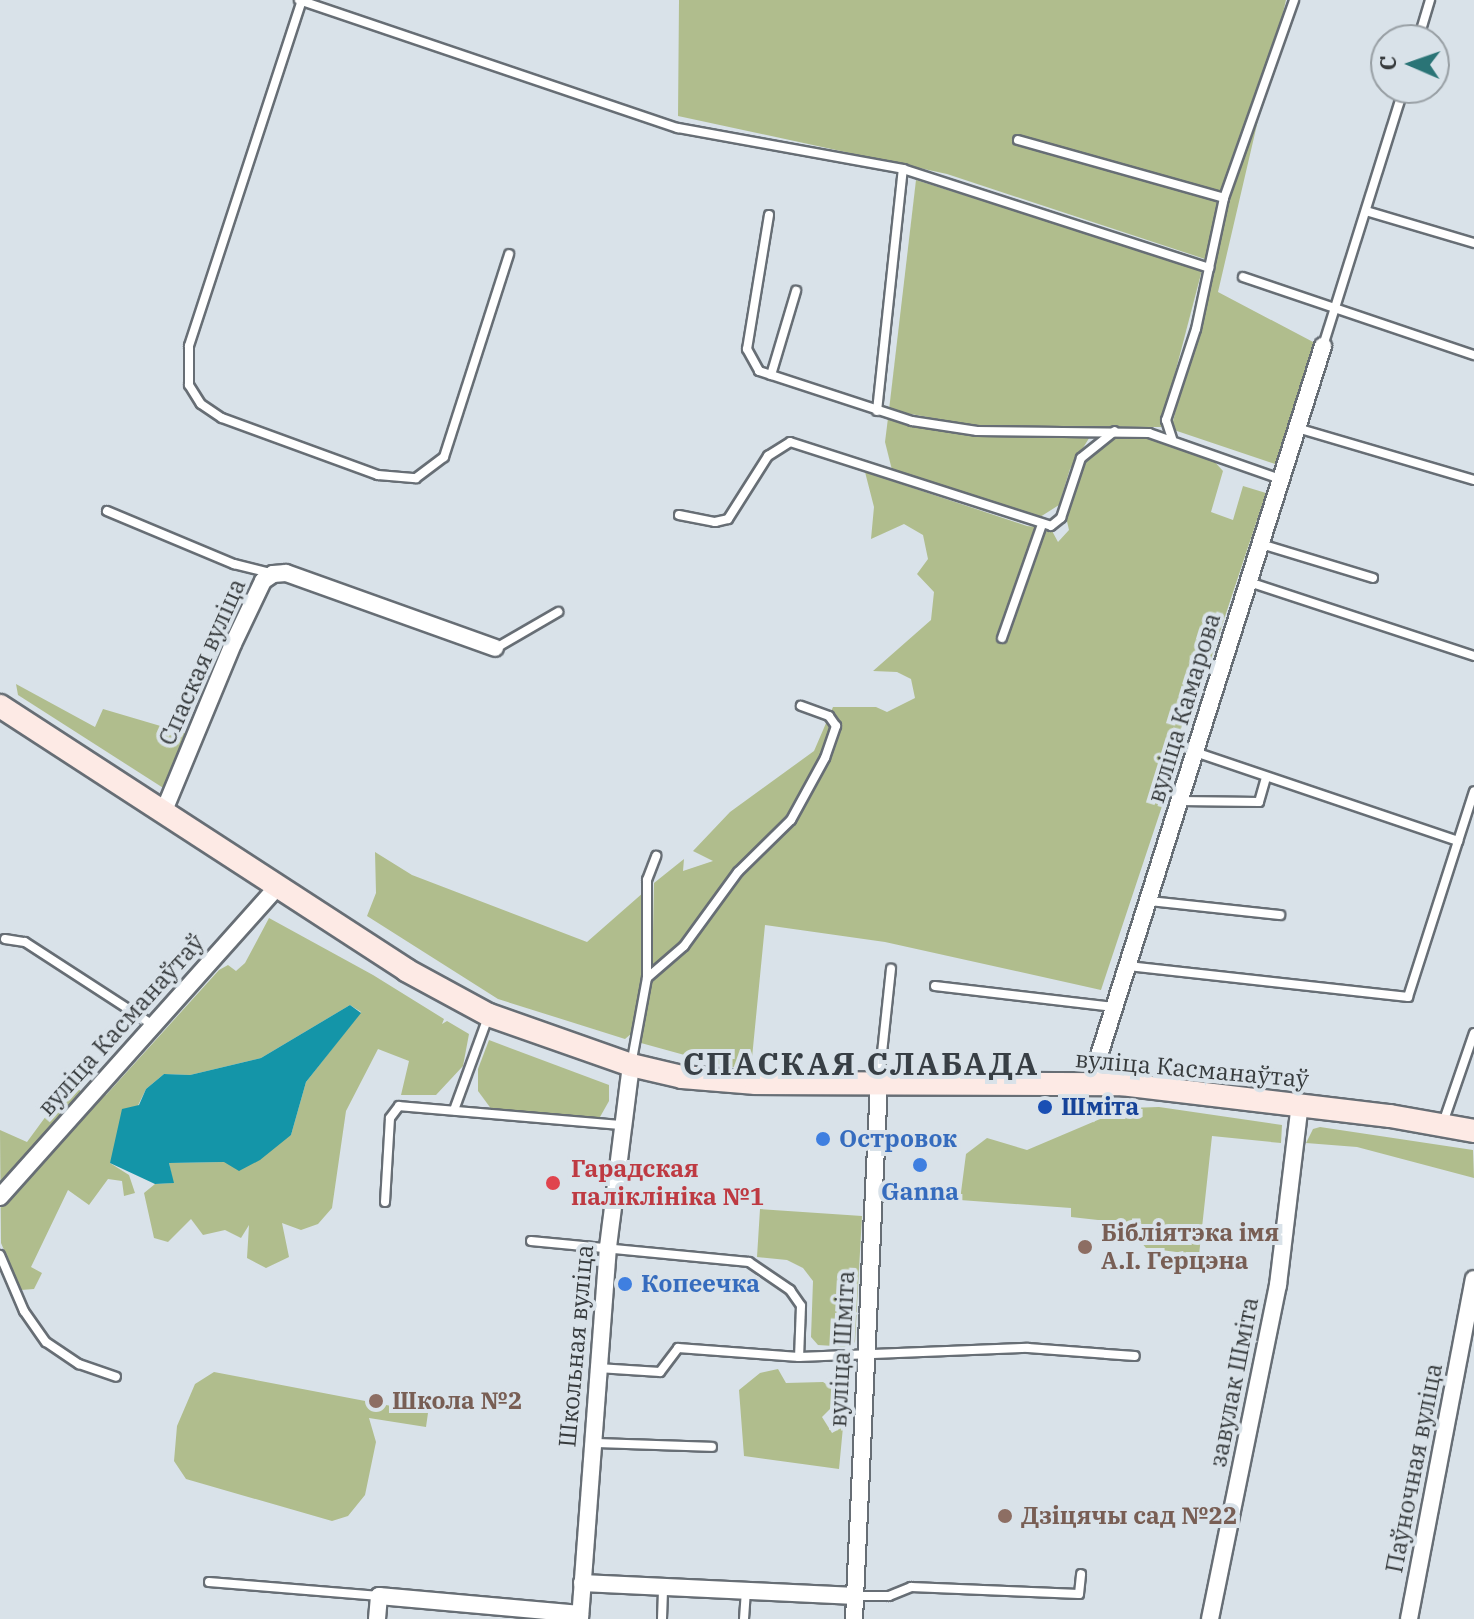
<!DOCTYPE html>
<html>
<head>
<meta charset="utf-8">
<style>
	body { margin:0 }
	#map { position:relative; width:1474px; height:1619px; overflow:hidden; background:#d9e2e9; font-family:"IBM Plex Serif",serif }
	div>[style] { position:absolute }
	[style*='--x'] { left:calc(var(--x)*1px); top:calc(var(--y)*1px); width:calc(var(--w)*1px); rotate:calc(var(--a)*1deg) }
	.green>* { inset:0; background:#b0bd8d }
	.water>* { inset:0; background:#1495a8 }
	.roads { filter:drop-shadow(2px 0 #676e75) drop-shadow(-2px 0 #676e75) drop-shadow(0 2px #676e75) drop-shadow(0 -2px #676e75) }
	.service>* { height:8px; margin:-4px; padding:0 4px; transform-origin:4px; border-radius:4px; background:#fff }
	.minor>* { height:16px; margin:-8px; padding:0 8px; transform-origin:8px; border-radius:8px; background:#fff }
	.secondary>* { height:22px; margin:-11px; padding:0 11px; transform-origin:11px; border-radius:11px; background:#fdeae5 }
	.dots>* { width:22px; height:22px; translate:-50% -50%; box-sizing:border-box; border:4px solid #d9e2e9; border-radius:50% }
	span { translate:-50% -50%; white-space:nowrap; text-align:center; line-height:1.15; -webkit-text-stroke:8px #d9e2e9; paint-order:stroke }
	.street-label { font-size:24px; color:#373b3d }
	.transit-label { font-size:24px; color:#164399; font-weight:700 }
	.left { translate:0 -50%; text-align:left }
	.shop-label { font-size:24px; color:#366cbe; font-weight:700 }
	.health-label { font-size:24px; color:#be3a42; font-weight:700 }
	.education-label { font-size:24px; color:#785e54; font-weight:700 }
	.district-label { font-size:32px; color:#383f45; font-weight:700; letter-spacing:2px }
	.north { position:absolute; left:1370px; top:24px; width:80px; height:80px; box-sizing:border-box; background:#d9e2e9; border:2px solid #989fa4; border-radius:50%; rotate:272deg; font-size:22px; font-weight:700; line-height:32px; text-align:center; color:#373b3d }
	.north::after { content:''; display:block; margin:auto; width:28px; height:36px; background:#2a7476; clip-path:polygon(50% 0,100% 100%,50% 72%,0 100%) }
</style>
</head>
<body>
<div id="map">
	<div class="green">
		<i style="clip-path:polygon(679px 0,1286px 0,1218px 292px,1315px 343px,1275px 464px,1171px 429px,1214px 262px,947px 174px,678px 116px)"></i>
		<i style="clip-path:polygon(916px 180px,1202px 270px,1161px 427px,976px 426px,889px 410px)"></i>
		<i style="clip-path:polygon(888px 418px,977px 436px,1091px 435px,1070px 469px,1059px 505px,1040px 517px,892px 470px,885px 442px)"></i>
		<i style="clip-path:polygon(1115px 436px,1148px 437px,1213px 460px,1223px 471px,1211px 512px,1233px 520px,1243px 486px,1266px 493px,1101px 990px,885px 942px,765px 925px,751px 1068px,728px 1067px,641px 1043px,652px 980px,654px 883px,684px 859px,683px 871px,713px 861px,693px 851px,730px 812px,814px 751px,833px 707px,876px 707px,887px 712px,915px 698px,911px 679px,897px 672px,873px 671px,931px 620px,934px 592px,917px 574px,928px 559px,923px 535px,904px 524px,871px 539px,874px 507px,865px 472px,1027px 526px,1051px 529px,1058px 542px,1069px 530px,1066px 517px,1078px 472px,1100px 444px)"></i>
		<i style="clip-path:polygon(16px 684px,95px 727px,103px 709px,191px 735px,168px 791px,18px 695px)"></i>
		<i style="clip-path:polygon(375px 852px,412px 875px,587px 942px,644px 892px,644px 975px,631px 1034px,625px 1039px,498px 999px,367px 916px,376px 893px)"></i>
		<i style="clip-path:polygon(269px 918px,373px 975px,444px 1019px,442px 1024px,447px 1021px,469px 1034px,463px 1066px,436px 1095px,401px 1095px,409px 1061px,378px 1049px,346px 1111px,332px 1208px,318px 1224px,301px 1230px,282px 1223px,289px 1257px,266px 1268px,247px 1258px,249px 1225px,241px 1238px,225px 1230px,203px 1235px,191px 1219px,168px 1242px,154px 1238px,144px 1193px,155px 1184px,173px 1183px,169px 1163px,225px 1162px,291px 1135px,306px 1082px,361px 1012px,350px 1005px,261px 1058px,190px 1075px,164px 1074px,146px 1089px,110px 1163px,129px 1175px,135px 1193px,124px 1196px,122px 1181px,108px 1179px,89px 1205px,68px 1190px,31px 1267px,42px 1273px,34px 1289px,21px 1290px,1px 1243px,0 1130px,27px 1142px,71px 1082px,88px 1098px,106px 1095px,219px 970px,228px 965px,236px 971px,245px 963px)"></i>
		<i style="clip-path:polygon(489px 1040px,609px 1085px,609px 1101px,600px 1117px,592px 1119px,492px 1110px,478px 1091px,478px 1069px)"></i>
		<i style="clip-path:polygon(1159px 1107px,1282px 1125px,1281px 1143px,1212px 1136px,1199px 1255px,1146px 1248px,1125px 1223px,1071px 1217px,1071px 1208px,960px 1200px,966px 1154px,987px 1138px,1027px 1150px,1126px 1108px)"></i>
		<i style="clip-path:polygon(1320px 1127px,1473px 1150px,1474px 1178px,1357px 1147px,1306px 1143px,1313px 1129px)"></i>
		<i style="clip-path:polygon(760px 1209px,862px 1216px,855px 1342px,849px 1347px,818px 1345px,811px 1337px,813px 1281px,803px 1268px,787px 1260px,757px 1257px)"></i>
		<i style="clip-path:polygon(778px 1369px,786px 1383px,823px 1382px,837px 1391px,838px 1401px,822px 1417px,832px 1433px,843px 1427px,839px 1469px,744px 1456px,739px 1390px,760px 1373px)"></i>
		<i style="clip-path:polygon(214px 1372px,428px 1413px,426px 1427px,369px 1418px,376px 1442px,365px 1495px,348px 1516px,332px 1521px,186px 1479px,174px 1461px,177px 1426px,195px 1384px)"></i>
	</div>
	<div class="water">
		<i style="clip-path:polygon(350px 1005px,361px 1013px,306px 1082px,291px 1135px,260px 1160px,239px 1171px,224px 1162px,169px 1163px,174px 1183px,155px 1184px,110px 1163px,122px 1109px,139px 1105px,146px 1089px,164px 1074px,190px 1075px,261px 1058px)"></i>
	</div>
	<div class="roads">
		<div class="service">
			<i style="--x:299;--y:0;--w:400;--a:18.7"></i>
			<i style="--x:678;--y:128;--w:229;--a:10.3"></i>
			<i style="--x:903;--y:169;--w:322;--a:17.9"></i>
			<i style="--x:1209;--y:268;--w:62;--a:102"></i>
			<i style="--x:1196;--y:329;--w:96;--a:108.2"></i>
			<i style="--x:1166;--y:420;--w:20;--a:72"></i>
			<i style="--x:302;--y:0;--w:364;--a:108.1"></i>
			<i style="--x:189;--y:346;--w:39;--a:90"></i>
			<i style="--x:189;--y:385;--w:22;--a:58"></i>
			<i style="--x:201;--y:404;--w:25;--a:34"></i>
			<i style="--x:222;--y:418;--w:166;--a:20.1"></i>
			<i style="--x:378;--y:475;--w:38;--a:5"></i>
			<i style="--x:416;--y:478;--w:35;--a:-37"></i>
			<i style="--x:444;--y:457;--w:213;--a:-72.2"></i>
			<i style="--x:1418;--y:40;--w:42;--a:-73.3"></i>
			<i style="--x:1018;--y:140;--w:214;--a:15.7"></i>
			<i style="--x:1366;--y:211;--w:113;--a:16.5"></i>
			<i style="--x:769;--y:215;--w:136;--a:99.3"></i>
			<i style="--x:747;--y:349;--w:25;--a:61"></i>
			<i style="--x:759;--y:371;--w:161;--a:18.1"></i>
			<i style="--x:912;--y:421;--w:66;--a:8.7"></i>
			<i style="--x:977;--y:431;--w:172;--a:0.7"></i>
			<i style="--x:1149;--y:433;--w:139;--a:19.3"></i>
			<i style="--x:1209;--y:268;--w:72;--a:-77.9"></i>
			<i style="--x:1224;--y:198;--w:210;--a:-70.5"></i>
			<i style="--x:1243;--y:277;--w:244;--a:18.7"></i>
			<i style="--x:1323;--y:346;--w:270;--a:-72.6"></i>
			<i style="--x:771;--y:375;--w:88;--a:-73.4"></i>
			<i style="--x:877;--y:411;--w:243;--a:-83.9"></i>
			<i style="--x:1297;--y:428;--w:184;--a:16.4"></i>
			<i style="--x:107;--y:511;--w:138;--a:22.7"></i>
			<i style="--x:234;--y:564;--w:38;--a:14"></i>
			<i style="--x:679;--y:515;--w:37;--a:11"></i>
			<i style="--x:715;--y:522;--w:13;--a:-13"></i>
			<i style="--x:728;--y:519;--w:75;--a:-57.6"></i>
			<i style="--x:768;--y:456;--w:26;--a:-32"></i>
			<i style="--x:790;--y:442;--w:274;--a:17.8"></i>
			<i style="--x:1051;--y:526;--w:13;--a:-39"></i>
			<i style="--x:1061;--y:518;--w:63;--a:-71.6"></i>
			<i style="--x:1081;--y:458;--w:43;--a:-38.5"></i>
			<i style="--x:1261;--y:544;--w:117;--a:16.9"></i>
			<i style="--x:1249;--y:582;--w:237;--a:18.2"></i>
			<i style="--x:1002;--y:638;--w:118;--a:-70.6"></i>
			<i style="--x:496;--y:648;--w:72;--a:-30.1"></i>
			<i style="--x:1195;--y:752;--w:278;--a:18.7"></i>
			<i style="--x:1180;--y:801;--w:79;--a:0.7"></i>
			<i style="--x:1259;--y:802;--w:25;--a:-74"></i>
			<i style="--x:1149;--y:901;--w:132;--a:6.1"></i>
			<i style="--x:5;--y:939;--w:20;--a:9"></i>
			<i style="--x:25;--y:942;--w:156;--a:33"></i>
			<i style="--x:1128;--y:966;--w:282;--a:6.3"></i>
			<i style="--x:1408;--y:997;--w:216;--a:-72.2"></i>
			<i style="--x:647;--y:978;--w:98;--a:-90"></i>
			<i style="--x:647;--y:880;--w:26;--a:-69"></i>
			<i style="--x:935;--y:986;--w:180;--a:6.7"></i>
			<i style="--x:631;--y:1065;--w:88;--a:-79.6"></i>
			<i style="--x:647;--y:978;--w:49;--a:-40.9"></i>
			<i style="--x:684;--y:946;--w:92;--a:-53.9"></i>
			<i style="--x:738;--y:872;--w:74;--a:-44.5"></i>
			<i style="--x:791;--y:820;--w:71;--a:-61.3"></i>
			<i style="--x:825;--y:758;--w:34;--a:-71"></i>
			<i style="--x:836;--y:726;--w:12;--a:-125"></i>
			<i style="--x:829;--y:716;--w:30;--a:-160"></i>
			<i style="--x:879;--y:1081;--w:113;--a:-83.9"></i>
			<i style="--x:454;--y:1110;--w:99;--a:-69.9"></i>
			<i style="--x:1443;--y:1123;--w:95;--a:-71"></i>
			<i style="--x:385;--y:1202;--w:84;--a:-86.6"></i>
			<i style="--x:390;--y:1118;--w:15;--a:-53"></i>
			<i style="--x:399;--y:1106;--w:224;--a:4.9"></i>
			<i style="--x:531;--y:1241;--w:219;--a:5.5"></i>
			<i style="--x:749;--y:1262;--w:50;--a:34.3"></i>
			<i style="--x:790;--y:1290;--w:19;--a:55"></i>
			<i style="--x:801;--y:1306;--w:51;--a:92.2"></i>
			<i style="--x:0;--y:1255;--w:61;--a:66.8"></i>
			<i style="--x:24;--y:1311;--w:38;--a:55"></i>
			<i style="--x:46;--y:1342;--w:40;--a:34"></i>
			<i style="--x:79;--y:1364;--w:39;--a:19"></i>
			<i style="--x:598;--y:1368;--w:62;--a:3.7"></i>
			<i style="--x:660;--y:1372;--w:30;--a:-53"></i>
			<i style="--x:678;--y:1348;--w:121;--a:4.3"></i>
			<i style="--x:799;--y:1357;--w:229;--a:-2.3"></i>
			<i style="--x:1028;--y:1348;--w:107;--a:4.3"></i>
			<i style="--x:593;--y:1443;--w:119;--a:1.9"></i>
			<i style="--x:209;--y:1582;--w:171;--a:4.7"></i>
			<i style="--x:856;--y:1596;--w:33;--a:0"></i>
			<i style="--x:889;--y:1596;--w:24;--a:-22"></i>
			<i style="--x:911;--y:1587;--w:168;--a:2.4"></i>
			<i style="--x:1079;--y:1594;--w:20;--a:-84"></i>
			<i style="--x:662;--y:1619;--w:32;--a:-88"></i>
			<i style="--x:744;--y:1619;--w:27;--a:-86"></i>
		</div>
		<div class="minor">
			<i style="--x:163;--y:813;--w:183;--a:-67.5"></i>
			<i style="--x:233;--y:644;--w:70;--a:-64.5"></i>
			<i style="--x:263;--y:581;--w:12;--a:-35"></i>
			<i style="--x:273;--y:574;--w:13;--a:-4"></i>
			<i style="--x:286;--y:573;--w:222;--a:19.7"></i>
			<i style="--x:1090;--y:1084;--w:774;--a:-72.48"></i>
			<i style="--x:0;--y:1197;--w:417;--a:-48.2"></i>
			<i style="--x:582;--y:1583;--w:274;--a:2.7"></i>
			<i style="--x:377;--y:1619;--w:23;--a:-85"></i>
			<i style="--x:379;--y:1596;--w:202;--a:5.1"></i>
			<i style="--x:580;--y:1619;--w:373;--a:-85.7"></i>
			<i style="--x:608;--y:1247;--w:183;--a:-82.8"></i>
			<i style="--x:854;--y:1619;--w:538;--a:-87.33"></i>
			<i style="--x:1210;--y:1619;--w:341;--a:-78.5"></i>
			<i style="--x:1278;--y:1285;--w:182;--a:-83.1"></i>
			<i style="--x:1409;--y:1619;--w:346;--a:-79.2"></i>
		</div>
		<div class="secondary">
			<i style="--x:0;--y:706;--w:484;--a:33"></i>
			<i style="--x:406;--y:970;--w:94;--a:28.5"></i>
			<i style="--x:489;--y:1015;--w:151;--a:19.4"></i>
			<i style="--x:631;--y:1065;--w:52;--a:13.2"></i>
			<i style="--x:682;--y:1077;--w:74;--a:4.6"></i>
			<i style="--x:756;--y:1083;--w:365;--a:0.2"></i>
			<i style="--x:1121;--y:1084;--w:271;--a:6.8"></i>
			<i style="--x:1390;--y:1116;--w:85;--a:10.1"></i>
		</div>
	</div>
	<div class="dots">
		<i style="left:1045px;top:1107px;background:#1a4fb4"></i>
		<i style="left:823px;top:1139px;background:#3f7fe0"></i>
		<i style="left:920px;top:1165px;background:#3f7fe0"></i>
		<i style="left:553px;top:1183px;background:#e0444e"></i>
		<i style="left:1085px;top:1247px;background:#8d6e63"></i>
		<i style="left:625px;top:1284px;background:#3f7fe0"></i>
		<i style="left:376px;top:1401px;background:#8d6e63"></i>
		<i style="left:1005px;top:1516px;background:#8d6e63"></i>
	</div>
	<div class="street-label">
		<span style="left:202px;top:662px;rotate:-66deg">Спаская вуліца</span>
		<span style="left:1184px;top:708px;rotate:-73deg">вуліца Камарова</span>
		<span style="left:121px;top:1025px;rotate:-48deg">вуліца Касманаўтаў</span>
		<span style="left:1192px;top:1069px;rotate:5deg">вуліца Касманаўтаў</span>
		<span style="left:576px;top:1346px;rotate:-85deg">Школьная вуліца</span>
		<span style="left:842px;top:1349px;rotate:-87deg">вуліца Шміта</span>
		<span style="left:1234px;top:1382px;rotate:-79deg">завулак Шміта</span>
		<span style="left:1414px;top:1468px;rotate:-79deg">Паўночная вуліца</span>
	</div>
	<div class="transit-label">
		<span class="left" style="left:1061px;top:1107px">Шміта</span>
	</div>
	<div class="shop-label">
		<span class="left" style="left:839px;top:1139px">Островок</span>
		<span style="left:920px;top:1192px">Ganna</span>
		<span class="left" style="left:641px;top:1284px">Копеечка</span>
	</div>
	<div class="health-label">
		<span class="left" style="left:571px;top:1183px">Гарадская<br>паліклініка №1</span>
	</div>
	<div class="education-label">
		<span class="left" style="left:1101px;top:1247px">Бібліятэка імя<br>А.І. Герцэна</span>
		<span class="left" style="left:392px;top:1401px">Школа №2</span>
		<span class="left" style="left:1021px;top:1516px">Дзіцячы сад №22</span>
	</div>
	<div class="district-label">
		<span style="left:861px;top:1063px">СПАСКАЯ СЛАБАДА</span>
	</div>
	<div class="north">С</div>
</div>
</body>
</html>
